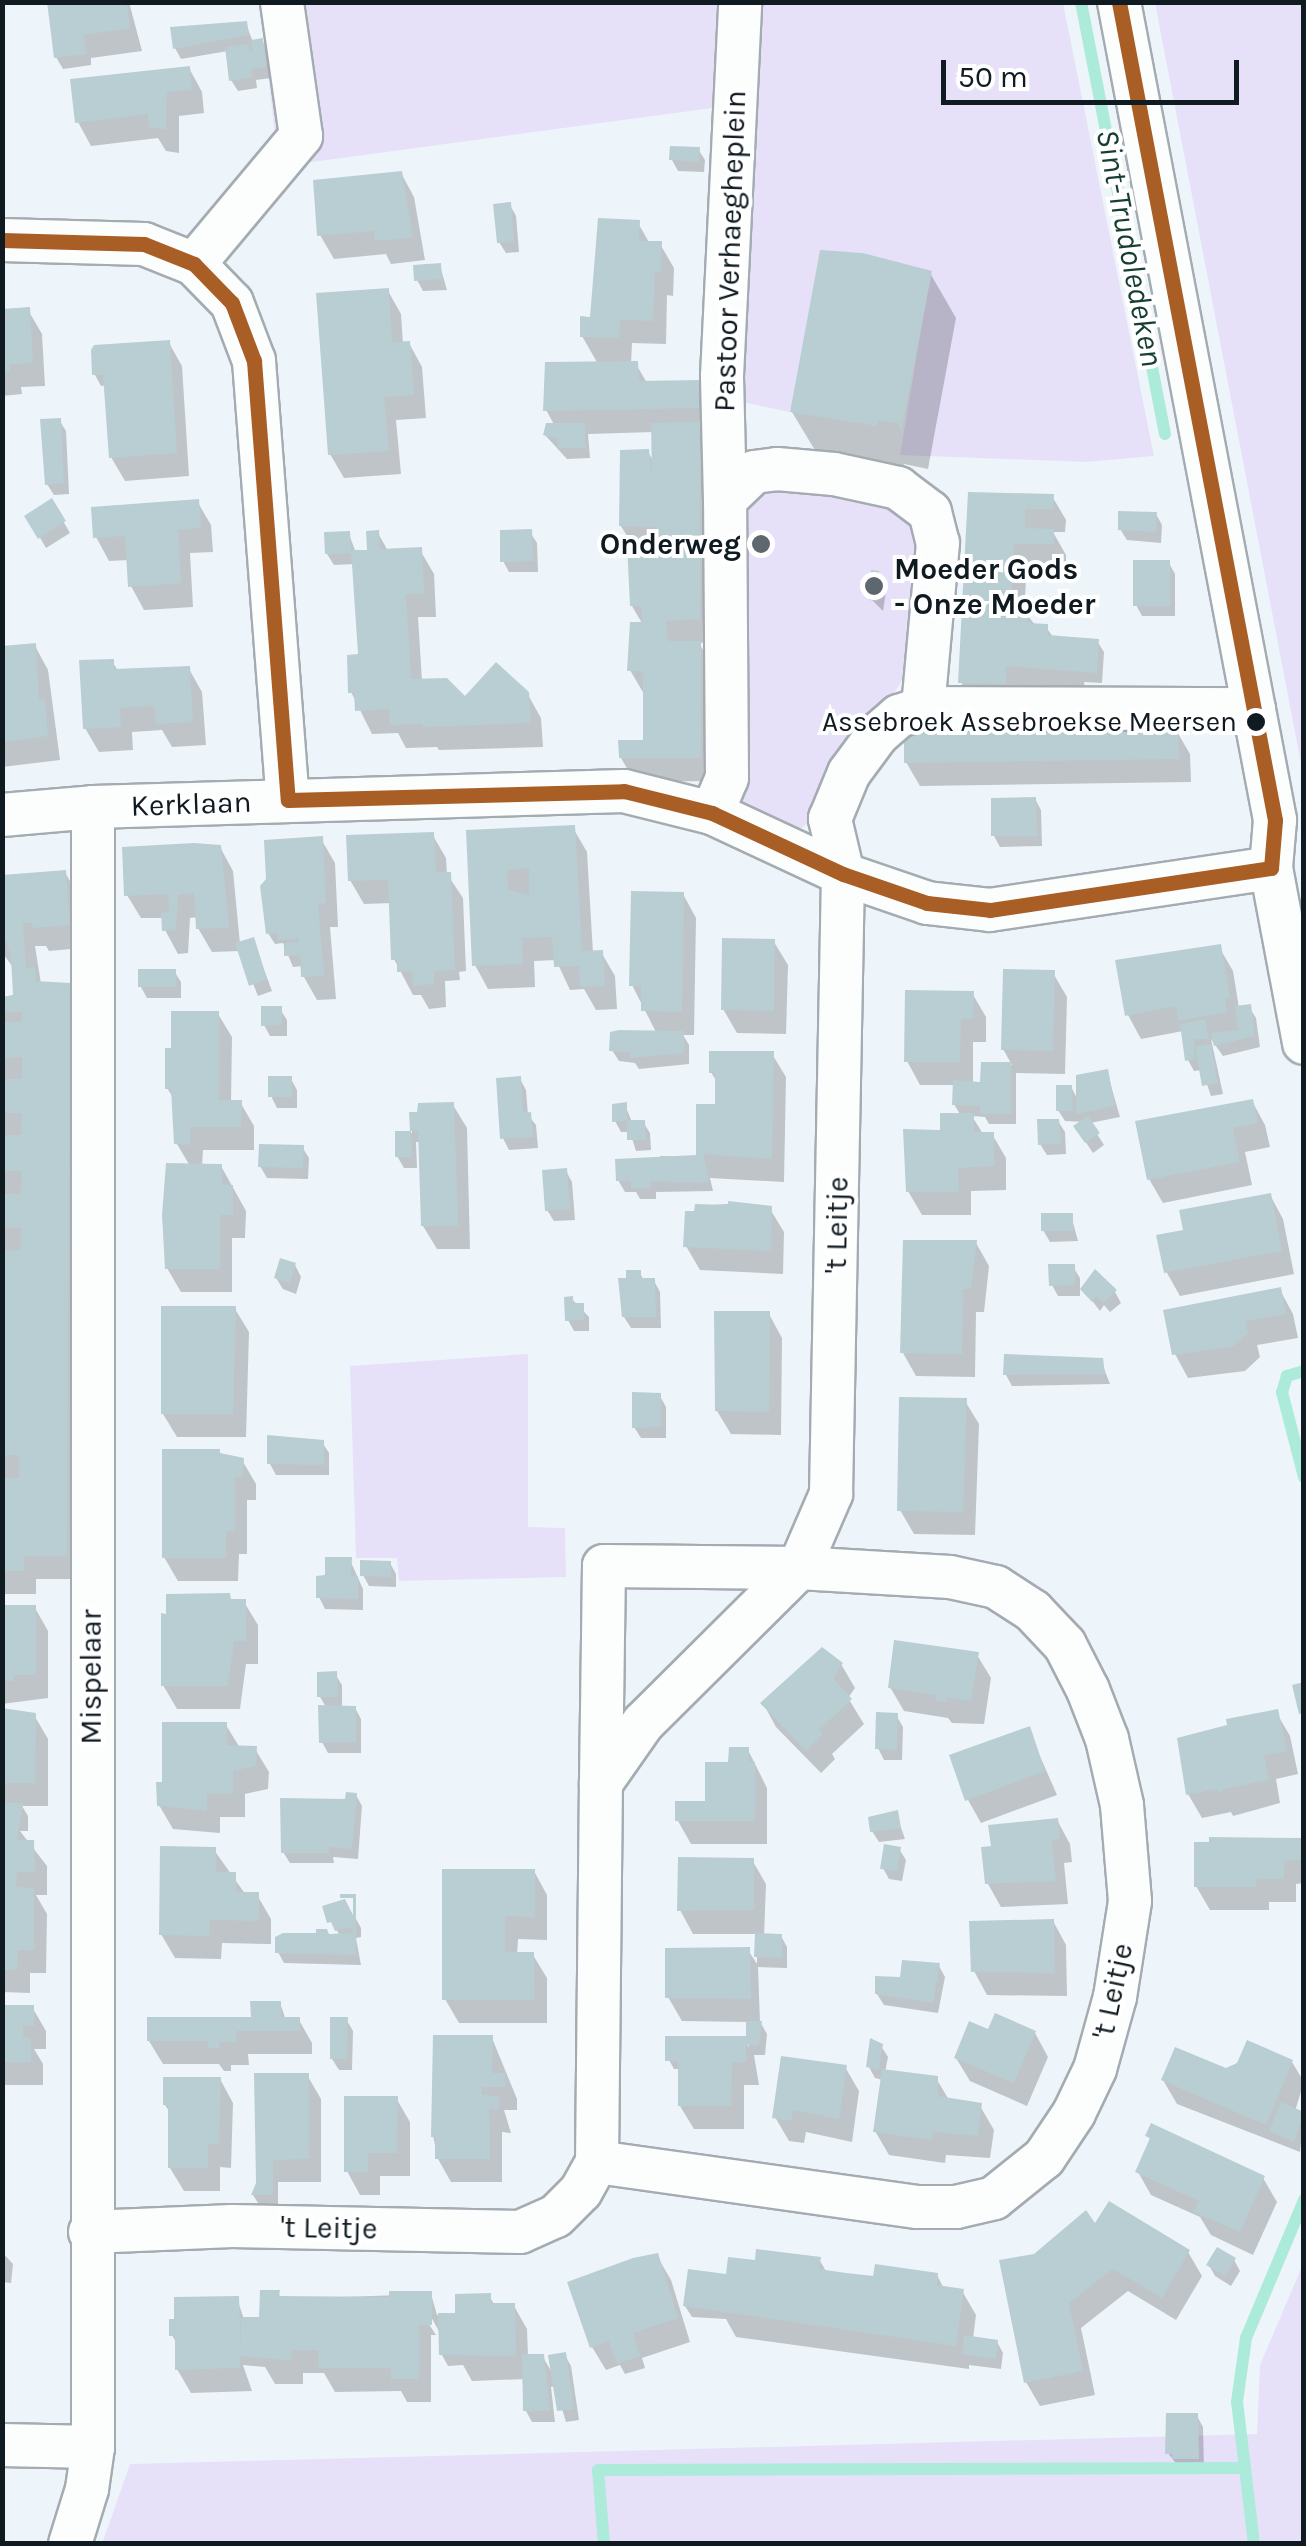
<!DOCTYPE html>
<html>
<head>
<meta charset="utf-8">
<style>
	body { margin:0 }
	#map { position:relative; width:1306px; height:2546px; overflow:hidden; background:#eef5fa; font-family:Karla,sans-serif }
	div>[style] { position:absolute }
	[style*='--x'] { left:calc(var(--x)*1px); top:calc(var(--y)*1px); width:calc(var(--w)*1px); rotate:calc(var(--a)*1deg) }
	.green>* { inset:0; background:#e6e1f9 }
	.shadow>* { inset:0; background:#0003 }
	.stream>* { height:12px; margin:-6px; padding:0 6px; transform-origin:6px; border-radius:6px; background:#acebd9 }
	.building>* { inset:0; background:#b8ced3 }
	.roads { filter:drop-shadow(2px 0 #a4acb2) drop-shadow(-2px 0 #a4acb2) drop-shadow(0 2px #a4acb2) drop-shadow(0 -2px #a4acb2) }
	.minor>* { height:42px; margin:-21px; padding:0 21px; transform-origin:21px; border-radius:21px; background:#fcfefe }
	.bus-1>* { height:15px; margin:-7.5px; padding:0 7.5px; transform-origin:7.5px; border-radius:7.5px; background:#a85e24 }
	.dots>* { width:28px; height:28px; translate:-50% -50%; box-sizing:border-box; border:5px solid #fff; border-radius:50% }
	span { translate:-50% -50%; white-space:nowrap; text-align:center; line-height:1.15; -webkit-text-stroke:8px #fff; paint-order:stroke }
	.bus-label { font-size:28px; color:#0f1a21 }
	.right { translate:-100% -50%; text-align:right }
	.street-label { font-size:30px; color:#0f1a21 }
	.poi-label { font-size:30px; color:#0f1a21; font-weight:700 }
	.left { translate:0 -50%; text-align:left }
	.water-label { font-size:32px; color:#163e33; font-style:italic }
	.frame { position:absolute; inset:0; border:5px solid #0f1a21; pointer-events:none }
	.scale { position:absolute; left:941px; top:60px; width:298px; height:45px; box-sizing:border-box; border:5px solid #0f1a21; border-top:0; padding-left:12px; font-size:30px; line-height:35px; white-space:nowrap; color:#0f1a21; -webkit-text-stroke:8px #fff; paint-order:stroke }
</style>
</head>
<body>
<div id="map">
	<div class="green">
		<i style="clip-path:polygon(260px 3px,1063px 3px,1154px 456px,1086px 462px,900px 455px,931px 271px,863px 253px,820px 251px,790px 412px,737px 401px,757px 102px,290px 165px,276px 144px)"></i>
		<i style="clip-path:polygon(1155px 3px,1303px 3px,1303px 774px)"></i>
		<i style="clip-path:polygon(760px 485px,905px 502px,926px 565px,909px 670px,812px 819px,802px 828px,790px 828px,747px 811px,737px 792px,742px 504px)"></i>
		<i style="clip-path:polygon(528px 1354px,528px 1527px,565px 1528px,566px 1577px,399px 1581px,397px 1558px,356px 1558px,350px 1366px)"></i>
		<i style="clip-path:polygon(1303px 2264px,1303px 2543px,102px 2544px,130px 2464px,1257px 2434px,1260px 2365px)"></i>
	</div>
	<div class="shadow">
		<i style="clip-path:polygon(50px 2px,129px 2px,142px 51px,91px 58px,91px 65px,63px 69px,56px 57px)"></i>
		<i style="clip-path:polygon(246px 24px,253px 42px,262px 41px,269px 52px,271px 78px,256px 80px,257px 88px,238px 91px,231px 80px,228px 51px,181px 59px,175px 48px)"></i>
		<i style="clip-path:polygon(189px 68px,202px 92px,204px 113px,179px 116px,179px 153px,166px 151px,158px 138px,91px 146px,78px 122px)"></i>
		<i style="clip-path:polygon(698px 149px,705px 160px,704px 172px,678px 171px,672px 160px)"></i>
		<i style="clip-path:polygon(401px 173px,414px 197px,425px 260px,391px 264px,386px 254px,334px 259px,320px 235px)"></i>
		<i style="clip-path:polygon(510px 205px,516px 216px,519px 252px,506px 253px,499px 242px)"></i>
		<i style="clip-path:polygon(638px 223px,650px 244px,660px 244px,674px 268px,673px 296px,667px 295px,666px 344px,632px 343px,631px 364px,636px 364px,647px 383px,700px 382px,713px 406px,713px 431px,702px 431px,712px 448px,712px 642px,699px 643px,713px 667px,713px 781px,635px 782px,621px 758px,646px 742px,644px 694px,630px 670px,643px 625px,632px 606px,633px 546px,621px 526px,648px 452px,655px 464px,654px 432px,588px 434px,590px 458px,567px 459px,545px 435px,555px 426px,546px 410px,598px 364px,582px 336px)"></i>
		<i style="clip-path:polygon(440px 266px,447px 290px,423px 291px,417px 280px)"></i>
		<i style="clip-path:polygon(930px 273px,956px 318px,928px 469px,904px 464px,903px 470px,819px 457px,792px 412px)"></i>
		<i style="clip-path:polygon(388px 291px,401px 314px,403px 344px,409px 343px,422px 367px,426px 418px,396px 420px,401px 474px,344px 478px,330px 454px)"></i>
		<i style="clip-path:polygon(28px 310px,42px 334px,45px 386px,21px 387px,22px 394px,2px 396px,2px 311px)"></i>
		<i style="clip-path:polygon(169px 343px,182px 366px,189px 476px,125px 481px,111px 457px,107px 385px,101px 386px,95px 375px)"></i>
		<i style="clip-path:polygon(59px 420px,66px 431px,69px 494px,54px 495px,47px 484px)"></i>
		<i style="clip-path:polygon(970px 495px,1052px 496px,1066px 520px,1065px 532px,1053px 532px,1066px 555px,1066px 567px,1027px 567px,1024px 611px,1036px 626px,1046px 627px,1053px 637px,1097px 641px,1104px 652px,1102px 683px,1084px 682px,1086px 692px,974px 706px,961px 682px)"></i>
		<i style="clip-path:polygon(197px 501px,211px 525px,213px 552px,190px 553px,193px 607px,144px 610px,131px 586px,129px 560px,109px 561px,96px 537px)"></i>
		<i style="clip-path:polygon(52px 502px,70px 533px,46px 548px,28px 517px)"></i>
		<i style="clip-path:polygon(1156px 514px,1162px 525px,1161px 543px,1127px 540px,1120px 529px)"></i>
		<i style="clip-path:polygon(530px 532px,537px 543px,538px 572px,509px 572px,503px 561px)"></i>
		<i style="clip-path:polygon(378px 533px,388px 551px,420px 550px,434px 574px,436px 617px,418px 617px,422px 681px,465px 699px,527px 693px,541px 718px,543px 747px,439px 750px,437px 747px,406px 748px,398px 733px,372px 734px,351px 692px,360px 657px,354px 564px,334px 565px,327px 554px,349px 534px,356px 553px,370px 552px)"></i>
		<i style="clip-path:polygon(1169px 563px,1175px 574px,1175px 616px,1142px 616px,1136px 605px)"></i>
		<i style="clip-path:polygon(878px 574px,886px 592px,883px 611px,872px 600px)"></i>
		<i style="clip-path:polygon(35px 646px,48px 670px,60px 760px,2px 767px,2px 649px)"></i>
		<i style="clip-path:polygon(112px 661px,118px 671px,189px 669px,202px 692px,206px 745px,172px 747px,162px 730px,132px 732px,133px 750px,99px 752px,85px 728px)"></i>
		<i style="clip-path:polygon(1176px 730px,1190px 754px,1191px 782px,920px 786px,906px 762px)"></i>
		<i style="clip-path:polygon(1035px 799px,1041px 810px,1042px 846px,1000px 847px,994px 836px)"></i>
		<i style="clip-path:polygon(573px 828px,587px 852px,593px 953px,601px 952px,615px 976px,617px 1009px,596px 1010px,584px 989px,570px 990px,556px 960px,534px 961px,535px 987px,488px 989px,475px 965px,469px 833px)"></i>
		<i style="clip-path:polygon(432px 834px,446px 858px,447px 874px,463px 898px,466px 971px,459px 972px,460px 980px,445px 981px,446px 1007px,429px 1009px,421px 995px,413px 995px,394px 959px,392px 903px,364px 904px,350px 880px)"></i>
		<i style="clip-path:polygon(321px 839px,335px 863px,338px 927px,330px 927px,336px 999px,317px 1000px,304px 977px,303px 966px,293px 967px,283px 943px,275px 944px,268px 933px)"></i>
		<i style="clip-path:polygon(220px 847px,233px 871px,240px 944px,253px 940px,272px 991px,258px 996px,240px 951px,212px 952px,198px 928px,197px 917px,190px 918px,188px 953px,178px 954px,165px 930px,164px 918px,141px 918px,127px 895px)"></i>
		<i style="clip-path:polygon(65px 872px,78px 896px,82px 948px,49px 951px,46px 946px,35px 946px,41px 984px,68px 985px,75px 997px,79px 1579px,36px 1579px,36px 1594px,2px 1594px,2px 999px,16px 998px,12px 966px,2px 952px,2px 878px)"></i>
		<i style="clip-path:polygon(683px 894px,696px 918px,694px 1035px,683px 1035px,689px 1045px,689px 1064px,639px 1069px,635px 1063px,619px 1061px,612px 1050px,657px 1034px,632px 985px)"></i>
		<i style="clip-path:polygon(774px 942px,788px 965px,786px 1034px,737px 1033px,723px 1009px)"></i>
		<i style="clip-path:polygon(1219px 947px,1233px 971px,1239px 1008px,1249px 1007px,1256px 1018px,1260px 1047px,1223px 1056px,1211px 1039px,1223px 1094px,1211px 1096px,1202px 1070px,1194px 1071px,1188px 1060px,1183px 1031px,1141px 1039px,1128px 1015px)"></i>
		<i style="clip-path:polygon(174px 971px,181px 982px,181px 998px,147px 998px,141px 987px)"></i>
		<i style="clip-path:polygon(1053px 973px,1067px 997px,1065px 1074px,1016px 1073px,1016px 1124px,989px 1124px,985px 1117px,972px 1116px,983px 1134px,992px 1134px,1006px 1158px,1006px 1190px,971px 1191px,971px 1215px,922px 1215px,908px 1191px,942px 1132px,961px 1116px,954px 1104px,955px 1085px,920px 1085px,907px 1061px,972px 993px,986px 1017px,986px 1042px,973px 1042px,973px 1084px,983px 1084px,983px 1064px,1012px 1065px,1003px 1049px)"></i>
		<i style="clip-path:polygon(280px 1009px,287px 1020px,287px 1036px,270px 1036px,264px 1025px)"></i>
		<i style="clip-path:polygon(218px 1014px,232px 1037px,231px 1102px,240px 1102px,254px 1126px,254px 1150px,203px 1150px,202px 1166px,221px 1166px,246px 1211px,245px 1238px,232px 1238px,232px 1292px,181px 1292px,167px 1268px,190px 1166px,177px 1144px,174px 1099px,167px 1088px,173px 1051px)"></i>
		<i style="clip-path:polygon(772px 1054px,786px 1077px,784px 1182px,710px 1178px,713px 1191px,656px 1192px,656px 1199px,640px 1199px,636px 1192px,625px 1192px,618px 1180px,660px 1162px,660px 1156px,700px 1157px,718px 1107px,718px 1084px,711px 1072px)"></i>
		<i style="clip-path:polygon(1107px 1072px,1120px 1117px,1090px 1123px,1104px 1145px,1093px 1153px,1083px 1138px,1084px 1122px,1065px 1121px,1058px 1110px,1071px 1087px,1078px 1100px)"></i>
		<i style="clip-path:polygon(291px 1079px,297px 1090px,297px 1108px,277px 1108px,271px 1096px)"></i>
		<i style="clip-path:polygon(520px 1079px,526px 1090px,528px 1115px,536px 1125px,538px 1148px,509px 1150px,503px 1138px)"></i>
		<i style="clip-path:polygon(1252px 1101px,1265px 1125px,1270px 1147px,1245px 1152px,1252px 1185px,1163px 1203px,1149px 1179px)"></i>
		<i style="clip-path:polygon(453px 1105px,467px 1128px,470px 1249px,437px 1249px,423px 1226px,422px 1142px,416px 1142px,417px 1168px,404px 1168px,397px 1156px,397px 1133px,412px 1133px,411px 1115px)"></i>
		<i style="clip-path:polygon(625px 1105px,632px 1122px,643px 1122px,650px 1133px,651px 1150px,636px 1151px,630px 1132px,621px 1132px,615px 1121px)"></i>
		<i style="clip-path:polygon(1058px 1121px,1065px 1132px,1066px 1154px,1047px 1155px,1040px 1144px)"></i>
		<i style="clip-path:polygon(302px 1147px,309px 1158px,308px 1179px,267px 1178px,260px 1166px)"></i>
		<i style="clip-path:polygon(566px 1171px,572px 1182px,575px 1220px,554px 1221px,547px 1210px)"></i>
		<i style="clip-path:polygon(1270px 1195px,1283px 1219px,1294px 1274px,1180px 1296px,1167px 1273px,1159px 1237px,1186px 1232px)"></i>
		<i style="clip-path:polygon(742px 1203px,770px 1209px,784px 1232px,783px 1274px,700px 1270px,686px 1246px,697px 1206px)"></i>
		<i style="clip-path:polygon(1071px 1215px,1078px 1241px,1050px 1242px,1043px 1230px)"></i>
		<i style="clip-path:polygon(976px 1243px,989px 1266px,984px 1312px,976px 1312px,975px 1377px,916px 1376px,903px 1353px)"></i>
		<i style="clip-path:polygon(295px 1265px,301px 1277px,296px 1294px,283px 1289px,276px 1278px)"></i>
		<i style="clip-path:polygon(1073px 1267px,1080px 1278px,1080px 1296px,1058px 1296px,1052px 1285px)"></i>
		<i style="clip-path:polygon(640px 1273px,644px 1281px,654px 1281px,660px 1292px,661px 1328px,631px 1328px,624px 1317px)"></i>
		<i style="clip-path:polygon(1083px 1289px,1115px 1292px,1121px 1303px,1110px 1312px,1104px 1305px,1100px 1311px)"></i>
		<i style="clip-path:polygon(1280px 1290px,1293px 1314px,1298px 1338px,1257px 1345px,1260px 1357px,1245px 1371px,1188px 1378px,1175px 1354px)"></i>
		<i style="clip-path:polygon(572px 1299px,589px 1317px,589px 1331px,574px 1331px,568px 1320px)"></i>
		<i style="clip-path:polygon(235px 1309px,249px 1332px,246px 1437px,177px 1437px,163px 1414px)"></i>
		<i style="clip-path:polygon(769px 1314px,782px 1338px,781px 1435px,731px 1434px,717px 1411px)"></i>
		<i style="clip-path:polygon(1101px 1361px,1110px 1384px,1012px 1386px,1006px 1375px)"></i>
		<i style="clip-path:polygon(660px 1396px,666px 1407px,666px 1438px,641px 1438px,634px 1427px)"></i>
		<i style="clip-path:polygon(965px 1401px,979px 1424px,975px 1535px,914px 1534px,900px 1510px)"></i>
		<i style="clip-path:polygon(270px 1437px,322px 1442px,329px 1453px,329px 1475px,276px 1475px,270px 1464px)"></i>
		<i style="clip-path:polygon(242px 1460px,256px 1484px,256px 1500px,247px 1500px,247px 1554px,239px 1554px,238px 1581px,178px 1581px,164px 1557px)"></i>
		<i style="clip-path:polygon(350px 1560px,363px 1589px,363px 1610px,325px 1609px,319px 1597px,328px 1578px)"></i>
		<i style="clip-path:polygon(390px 1563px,396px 1574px,396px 1587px,369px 1586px,363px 1575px)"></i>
		<i style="clip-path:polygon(232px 1602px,244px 1602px,258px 1625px,258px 1664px,246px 1664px,240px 1709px,177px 1709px,163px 1685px)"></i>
		<i style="clip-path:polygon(2px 1607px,35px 1608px,48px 1631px,48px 1698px,2px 1704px)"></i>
		<i style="clip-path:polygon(977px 1655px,991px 1678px,984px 1724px,952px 1723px,948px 1718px,904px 1711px,890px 1687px)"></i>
		<i style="clip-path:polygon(841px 1664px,855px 1688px,848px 1698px,864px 1724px,832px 1754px,835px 1759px,821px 1773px,776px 1727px,763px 1703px)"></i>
		<i style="clip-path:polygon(335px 1674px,342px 1685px,342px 1708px,355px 1708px,361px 1719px,361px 1753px,328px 1753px,322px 1742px,326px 1707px,320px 1697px)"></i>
		<i style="clip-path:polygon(2px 1710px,34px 1715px,48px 1739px,48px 1806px,22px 1806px,28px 1816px,28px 1831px,20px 1831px,47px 1866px,47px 1895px,36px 1895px,47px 1914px,46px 1973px,30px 1973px,30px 1993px,2px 1992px,2px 1823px,7px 1823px,2px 1806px)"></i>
		<i style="clip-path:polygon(1276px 1712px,1290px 1736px,1298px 1774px,1276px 1779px,1280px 1803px,1233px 1816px,1231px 1812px,1202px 1818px,1188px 1794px)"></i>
		<i style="clip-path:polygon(896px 1715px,903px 1727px,902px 1760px,884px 1760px,878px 1748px)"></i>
		<i style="clip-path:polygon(226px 1725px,240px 1748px,255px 1749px,269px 1772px,268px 1789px,245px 1794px,245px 1817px,220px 1817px,220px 1833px,173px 1829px,159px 1805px,164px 1785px)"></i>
		<i style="clip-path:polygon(1028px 1729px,1057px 1795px,981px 1823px,968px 1800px)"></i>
		<i style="clip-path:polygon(748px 1750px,767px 1788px,767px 1844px,691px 1844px,678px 1821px,707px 1804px,731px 1765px)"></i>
		<i style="clip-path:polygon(356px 1795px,362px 1806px,358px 1859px,333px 1857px,334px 1863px,290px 1863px,283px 1852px)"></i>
		<i style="clip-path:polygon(896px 1813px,905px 1839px,879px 1842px,872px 1831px)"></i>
		<i style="clip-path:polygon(1057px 1820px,1070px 1844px,1072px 1862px,1064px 1863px,1068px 1904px,1001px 1907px,988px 1884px)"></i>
		<i style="clip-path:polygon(1300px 1840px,1304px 1883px,1296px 1884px,1296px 1902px,1269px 1902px,1269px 1910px,1210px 1910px,1196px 1886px)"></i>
		<i style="clip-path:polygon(899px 1849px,906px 1860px,902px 1881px,889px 1879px,883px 1868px)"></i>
		<i style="clip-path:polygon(214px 1850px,246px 1895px,257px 1895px,271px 1919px,271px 1944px,222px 1943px,221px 1959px,175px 1958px,161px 1934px)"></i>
		<i style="clip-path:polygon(752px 1860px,766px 1884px,764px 1936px,781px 1936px,787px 1947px,787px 1968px,758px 1967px,760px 2022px,767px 2034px,765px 2055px,754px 2055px,759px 2085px,744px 2085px,744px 2129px,694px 2129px,680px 2106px,680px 2069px,674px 2069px,668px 2058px,744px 2039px,749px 2047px,749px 2022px,682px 2021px,668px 1997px,748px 1950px,757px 1964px,757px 1934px,693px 1934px,680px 1910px)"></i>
		<i style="clip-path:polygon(534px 1871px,547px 1895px,547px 1940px,518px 1939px,517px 1955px,533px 1955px,547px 1978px,547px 2023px,459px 2023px,445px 1999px)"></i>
		<i style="clip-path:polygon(325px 1908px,355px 1917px,361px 1928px,361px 1937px,356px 1938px,361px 1965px,284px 1963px,278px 1952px,340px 1936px)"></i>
		<i style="clip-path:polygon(1053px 1921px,1066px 1945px,1067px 1996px,987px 1995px,974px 1971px)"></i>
		<i style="clip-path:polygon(939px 1966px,945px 1977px,938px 2013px,884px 2005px,877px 1994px)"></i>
		<i style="clip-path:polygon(280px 2003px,286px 2020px,299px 2020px,312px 2043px,312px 2054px,248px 2054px,249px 2065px,231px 2065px,231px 2071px,224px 2071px,219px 2064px,163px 2064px,149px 2041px,253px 2020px)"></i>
		<i style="clip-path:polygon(32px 2007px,46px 2031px,46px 2049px,34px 2049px,43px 2064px,43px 2085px,2px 2085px,2px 2008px)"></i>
		<i style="clip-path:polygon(346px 2019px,353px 2031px,352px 2070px,339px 2070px,332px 2059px)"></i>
		<i style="clip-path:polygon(989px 2032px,1035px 2033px,1048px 2057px,1027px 2106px,970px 2081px,956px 2058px)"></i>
		<i style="clip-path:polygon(492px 2038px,517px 2099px,517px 2110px,504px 2110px,511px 2133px,502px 2132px,502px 2182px,451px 2182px,438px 2159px,433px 2136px)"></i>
		<i style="clip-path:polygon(881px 2046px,888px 2057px,885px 2072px,936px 2078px,949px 2100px,980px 2106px,994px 2130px,990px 2158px,946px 2155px,945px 2163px,889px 2155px,875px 2131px,883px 2080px,875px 2078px,869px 2067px)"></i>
		<i style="clip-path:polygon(1292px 2062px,1304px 2082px,1295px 2111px,1304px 2115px,1300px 2152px,1177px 2104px,1163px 2080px)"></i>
		<i style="clip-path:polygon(845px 2067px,859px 2091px,852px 2142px,806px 2132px,804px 2143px,789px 2141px,775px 2117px)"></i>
		<i style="clip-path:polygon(307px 2075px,321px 2099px,321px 2182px,278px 2182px,278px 2206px,260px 2206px,253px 2195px)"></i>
		<i style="clip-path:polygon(220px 2079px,233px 2103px,231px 2168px,220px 2167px,220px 2191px,184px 2191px,170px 2168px,171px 2114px,165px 2105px)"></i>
		<i style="clip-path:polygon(396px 2098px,410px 2122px,410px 2176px,380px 2176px,380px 2195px,360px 2195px,347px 2171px)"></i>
		<i style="clip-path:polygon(1148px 2136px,1263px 2178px,1277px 2202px,1253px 2255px,1211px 2235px,1200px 2217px,1151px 2195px,1138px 2172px,1151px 2141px)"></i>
		<i style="clip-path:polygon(1095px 2227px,1188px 2252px,1202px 2276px,1176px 2320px,1128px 2291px,1081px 2328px,1095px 2395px,1040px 2406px,1026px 2382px,1035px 2256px)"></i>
		<i style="clip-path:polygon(2px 2252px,13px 2264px,11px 2283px,2px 2282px)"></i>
		<i style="clip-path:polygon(657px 2256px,671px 2280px,690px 2342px,642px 2358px,645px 2368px,625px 2374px,620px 2365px,606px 2370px,592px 2347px)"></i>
		<i style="clip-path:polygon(819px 2259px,827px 2273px,875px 2279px,937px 2275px,944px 2289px,962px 2291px,976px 2315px,973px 2339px,997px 2342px,1003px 2353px,1001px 2369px,969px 2365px,969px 2369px,736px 2337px,726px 2319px,692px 2317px,685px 2306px,757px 2263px)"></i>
		<i style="clip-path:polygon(1234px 2260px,1240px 2271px,1231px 2286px,1215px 2276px,1209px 2265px)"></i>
		<i style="clip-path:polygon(278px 2293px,282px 2299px,431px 2294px,437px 2315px,458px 2315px,489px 2295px,495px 2306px,514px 2306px,527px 2329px,528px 2356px,542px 2356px,553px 2374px,565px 2355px,571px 2366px,579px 2420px,566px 2422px,555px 2386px,551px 2387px,555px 2422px,532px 2422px,526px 2411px,525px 2379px,472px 2381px,463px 2365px,448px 2366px,442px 2355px,441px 2335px,430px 2315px,425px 2318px,436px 2335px,431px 2335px,431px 2402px,407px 2402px,401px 2391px,335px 2392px,324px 2373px,303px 2373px,303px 2384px,275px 2384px,265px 2367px,243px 2365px,252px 2391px,191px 2393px,177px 2369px,177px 2344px,172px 2335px,237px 2299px,244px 2319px,257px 2319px)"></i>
		<i style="clip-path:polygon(1197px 2416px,1203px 2427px,1204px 2470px,1181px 2470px,1168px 2453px)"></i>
	</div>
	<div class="stream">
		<i style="--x:1081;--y:2;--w:440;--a:79"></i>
		<i style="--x:1304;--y:1371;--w:18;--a:164"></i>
		<i style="--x:1287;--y:1376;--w:17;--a:107"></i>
		<i style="--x:1282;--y:1392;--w:88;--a:75.5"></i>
		<i style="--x:604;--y:2544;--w:74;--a:-94.6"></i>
		<i style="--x:598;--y:2470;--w:647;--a:-0.18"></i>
		<i style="--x:1254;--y:2544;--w:143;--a:-96.8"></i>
		<i style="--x:1237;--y:2402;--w:65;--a:-82"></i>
		<i style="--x:1246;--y:2338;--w:150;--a:-67.2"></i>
	</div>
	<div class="building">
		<i style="clip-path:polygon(47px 2px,119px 2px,127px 5px,130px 28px,84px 35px,87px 54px,54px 58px)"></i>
		<i style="clip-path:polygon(247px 21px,249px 35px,173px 49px,170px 27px)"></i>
		<i style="clip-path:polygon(263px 38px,266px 67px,251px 69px,252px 77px,229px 81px,225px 47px,248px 44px,249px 51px,253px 51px,251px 40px)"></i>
		<i style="clip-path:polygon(190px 66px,192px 90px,167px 92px,166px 130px,149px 127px,148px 114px,75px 123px,70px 79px)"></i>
		<i style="clip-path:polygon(670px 146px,700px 147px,699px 162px,669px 160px)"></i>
		<i style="clip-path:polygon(402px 171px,413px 237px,375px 241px,374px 231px,317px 236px,313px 180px)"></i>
		<i style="clip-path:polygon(511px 202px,514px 242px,497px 243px,493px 204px)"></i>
		<i style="clip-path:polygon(598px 218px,640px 220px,639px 241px,662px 241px,661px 273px,655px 272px,653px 321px,620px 320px,619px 338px,580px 337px,580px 316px,590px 317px)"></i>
		<i style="clip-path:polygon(820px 250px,863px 253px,932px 271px,901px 432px,899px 424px,878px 420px,877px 426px,790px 412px)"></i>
		<i style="clip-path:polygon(441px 263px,442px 279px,414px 281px,413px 265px)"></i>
		<i style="clip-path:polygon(389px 288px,392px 342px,410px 341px,414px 395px,384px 397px,389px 451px,328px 455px,316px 293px)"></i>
		<i style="clip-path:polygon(30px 307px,33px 363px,9px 364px,10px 371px,2px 372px,2px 309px)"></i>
		<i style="clip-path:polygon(170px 340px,177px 453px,109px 458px,103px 375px,92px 375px,91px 350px,94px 345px)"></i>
		<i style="clip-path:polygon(638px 361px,639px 381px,701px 380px,701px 408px,543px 411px,545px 362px)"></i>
		<i style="clip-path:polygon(61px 418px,64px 483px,45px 485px,40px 419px)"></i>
		<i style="clip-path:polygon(700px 422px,700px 619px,666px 621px,668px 641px,701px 641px,701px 758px,619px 758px,618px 740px,643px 740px,643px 671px,627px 671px,630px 622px,642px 622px,641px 606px,630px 606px,627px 544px,654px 543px,654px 527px,619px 526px,620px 450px,649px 449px,652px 479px,651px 423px)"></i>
		<i style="clip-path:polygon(546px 423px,585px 423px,585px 448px,558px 448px,558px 439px,543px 435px)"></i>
		<i style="clip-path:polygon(968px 492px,1054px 494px,1053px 509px,1025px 509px,1025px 528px,1054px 529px,1054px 544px,1014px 544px,1011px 608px,1029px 608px,1028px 623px,1048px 624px,1048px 635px,1099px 639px,1097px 673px,1006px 666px,1006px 684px,958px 683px)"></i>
		<i style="clip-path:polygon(52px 498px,66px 521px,38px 539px,24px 516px)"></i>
		<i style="clip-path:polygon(199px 499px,201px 528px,178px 530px,181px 583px,128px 587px,125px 536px,93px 538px,91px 507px)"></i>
		<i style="clip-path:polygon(1118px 511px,1157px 512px,1156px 532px,1118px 530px)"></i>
		<i style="clip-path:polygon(532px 529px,533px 561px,500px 562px,500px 530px)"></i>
		<i style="clip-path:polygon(379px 530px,380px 549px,422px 547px,424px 594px,406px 594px,411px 679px,447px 678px,465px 696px,496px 662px,529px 692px,531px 723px,423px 727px,423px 724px,390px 725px,389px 709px,355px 711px,354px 693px,348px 693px,347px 655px,358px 654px,351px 550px,367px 550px,366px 531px)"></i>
		<i style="clip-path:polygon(350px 531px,351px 553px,325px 554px,324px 532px)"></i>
		<i style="clip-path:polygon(1133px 560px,1170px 560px,1170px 606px,1133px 606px)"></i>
		<i style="clip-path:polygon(871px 570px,879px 571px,881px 579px,877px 601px,869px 600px,868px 593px)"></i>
		<i style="clip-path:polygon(36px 643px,39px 700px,45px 699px,48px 736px,2px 742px,2px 646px)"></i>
		<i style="clip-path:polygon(114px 659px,114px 669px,190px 666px,193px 722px,156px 724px,154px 706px,120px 708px,121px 727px,83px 729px,79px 660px)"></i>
		<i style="clip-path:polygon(1178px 727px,1179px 759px,904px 763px,904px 732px)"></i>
		<i style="clip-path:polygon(1036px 797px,1037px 836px,991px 836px,991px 798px)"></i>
		<i style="clip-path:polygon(evenodd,575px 825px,582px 951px,603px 950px,605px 986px,580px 987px,579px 966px,554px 967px,552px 937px,522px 938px,523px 964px,472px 966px,466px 830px,575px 825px,529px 868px,529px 895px,508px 890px,507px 870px,529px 868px)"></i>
		<i style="clip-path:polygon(434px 832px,436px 872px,451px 872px,455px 970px,434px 971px,434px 984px,413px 986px,412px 971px,397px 972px,397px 960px,391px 960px,388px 880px,348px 881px,346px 835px)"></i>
		<i style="clip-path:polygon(323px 836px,326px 903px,318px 904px,324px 976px,301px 977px,300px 955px,284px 956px,284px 943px,299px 942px,299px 938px,278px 940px,277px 933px,266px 934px,260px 886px,266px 879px,264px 840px)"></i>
		<i style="clip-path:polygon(194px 843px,221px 845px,229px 928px,196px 929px,194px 893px,178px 895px,176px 930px,162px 931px,161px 913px,169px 912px,168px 894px,124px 896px,122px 847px)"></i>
		<i style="clip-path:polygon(66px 870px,70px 925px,33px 928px,32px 923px,23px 923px,26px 968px,35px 967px,36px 981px,70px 983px,67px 1556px,24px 1556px,24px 1571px,2px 1571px,2px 1478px,19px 1478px,19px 1455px,2px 1455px,2px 1251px,21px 1250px,21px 1228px,2px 1227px,2px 1194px,21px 1194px,22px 1171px,2px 1171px,2px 1135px,21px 1135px,22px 1113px,2px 1113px,2px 1079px,22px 1079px,22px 1057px,2px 1058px,2px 1022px,22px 1022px,22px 1012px,2px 1012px,2px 997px,13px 995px,11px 958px,7px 942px,2px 942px,2px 875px)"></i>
		<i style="clip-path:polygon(631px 891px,684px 892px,682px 1012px,641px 1011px,641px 986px,629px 986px)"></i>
		<i style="clip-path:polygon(254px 937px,267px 979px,249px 986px,235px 943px)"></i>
		<i style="clip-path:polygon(722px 938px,775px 939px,774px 1011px,721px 1010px)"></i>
		<i style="clip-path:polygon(1221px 944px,1230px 997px,1225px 998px,1227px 1012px,1178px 1021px,1176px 1006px,1125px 1016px,1115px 960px)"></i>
		<i style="clip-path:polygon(138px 969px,176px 969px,176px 987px,138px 987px)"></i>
		<i style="clip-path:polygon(1003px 969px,1055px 970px,1053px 1051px,1001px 1050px)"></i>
		<i style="clip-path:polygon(905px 990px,974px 991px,973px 1019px,961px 1019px,960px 1062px,904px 1062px)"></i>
		<i style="clip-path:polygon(1251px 1004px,1255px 1036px,1214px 1046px,1211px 1033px,1238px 1030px,1235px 1006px)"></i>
		<i style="clip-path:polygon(261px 1006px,282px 1006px,282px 1025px,261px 1026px)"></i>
		<i style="clip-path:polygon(171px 1011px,219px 1011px,219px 1100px,242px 1100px,241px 1127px,190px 1127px,190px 1145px,174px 1144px,171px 1089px,165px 1089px,165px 1048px,171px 1048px)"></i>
		<i style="clip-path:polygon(1205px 1019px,1209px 1039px,1194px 1039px,1195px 1059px,1185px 1061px,1180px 1024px)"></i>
		<i style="clip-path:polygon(619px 1030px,684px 1031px,684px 1053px,630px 1058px,630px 1052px,609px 1051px,610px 1032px)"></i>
		<i style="clip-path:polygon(1211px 1044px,1218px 1083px,1202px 1086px,1195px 1047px)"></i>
		<i style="clip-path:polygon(709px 1051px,774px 1051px,772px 1159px,703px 1154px,709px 1181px,702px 1183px,651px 1181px,651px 1188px,631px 1188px,631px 1181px,616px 1181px,615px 1159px,696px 1155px,696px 1104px,715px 1104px,715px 1073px,709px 1073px)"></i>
		<i style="clip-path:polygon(981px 1062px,1011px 1062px,1011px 1114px,980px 1114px,980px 1106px,952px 1105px,953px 1080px,980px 1082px)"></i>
		<i style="clip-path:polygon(1108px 1069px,1115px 1106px,1076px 1114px,1076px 1075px)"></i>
		<i style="clip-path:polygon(268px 1076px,292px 1076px,292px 1097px,268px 1097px)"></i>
		<i style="clip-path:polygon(521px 1076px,523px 1113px,531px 1112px,533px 1137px,500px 1139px,496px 1078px)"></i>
		<i style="clip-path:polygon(1056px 1085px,1072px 1085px,1073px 1111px,1056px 1111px)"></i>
		<i style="clip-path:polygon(1253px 1099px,1258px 1123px,1233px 1128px,1240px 1162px,1147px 1180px,1135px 1121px)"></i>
		<i style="clip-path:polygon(454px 1102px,458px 1226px,421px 1226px,418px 1130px,411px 1131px,412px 1157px,395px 1157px,395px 1131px,410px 1131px,409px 1112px,417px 1112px,418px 1103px)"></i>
		<i style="clip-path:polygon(627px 1102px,627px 1121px,612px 1122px,612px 1104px)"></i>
		<i style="clip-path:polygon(940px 1113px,974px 1113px,974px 1132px,994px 1132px,994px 1166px,958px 1168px,959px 1192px,906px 1192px,903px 1129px,940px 1130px)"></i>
		<i style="clip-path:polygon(1088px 1116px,1100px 1133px,1085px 1143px,1073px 1126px)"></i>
		<i style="clip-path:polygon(1037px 1119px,1059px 1119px,1061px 1143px,1038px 1145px)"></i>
		<i style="clip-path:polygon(627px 1120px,645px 1120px,646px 1140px,627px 1140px)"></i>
		<i style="clip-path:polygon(259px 1144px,304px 1145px,303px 1168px,258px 1167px)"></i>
		<i style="clip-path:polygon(166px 1163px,222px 1164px,222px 1185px,233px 1185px,233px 1215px,220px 1215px,220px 1269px,165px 1269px,162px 1215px)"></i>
		<i style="clip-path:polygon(567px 1168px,570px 1209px,545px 1211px,542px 1170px)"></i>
		<i style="clip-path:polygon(1271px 1193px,1282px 1251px,1164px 1273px,1156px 1235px,1183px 1230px,1179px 1210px)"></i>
		<i style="clip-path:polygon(728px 1201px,772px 1206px,771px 1251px,683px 1247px,685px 1211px,694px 1211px,695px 1204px,728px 1205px)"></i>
		<i style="clip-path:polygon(1041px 1213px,1073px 1213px,1073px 1231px,1041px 1231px)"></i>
		<i style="clip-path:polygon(903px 1240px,977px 1240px,971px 1289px,963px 1289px,962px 1354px,900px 1353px)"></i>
		<i style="clip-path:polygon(280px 1258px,296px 1263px,290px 1284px,274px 1278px)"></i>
		<i style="clip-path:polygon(1048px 1264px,1075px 1264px,1075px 1285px,1049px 1286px)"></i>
		<i style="clip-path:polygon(1095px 1269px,1117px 1290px,1103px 1303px,1096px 1296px,1092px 1302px,1080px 1289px)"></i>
		<i style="clip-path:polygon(626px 1270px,641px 1270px,641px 1278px,655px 1278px,656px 1317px,622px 1317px,618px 1278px,626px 1278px)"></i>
		<i style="clip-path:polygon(1281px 1287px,1286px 1314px,1245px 1321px,1248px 1333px,1232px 1347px,1172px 1355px,1163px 1310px)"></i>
		<i style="clip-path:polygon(573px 1296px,573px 1303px,584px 1303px,584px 1320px,565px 1321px,564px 1297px)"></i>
		<i style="clip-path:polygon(161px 1306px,236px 1306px,233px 1414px,161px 1414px)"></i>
		<i style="clip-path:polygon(714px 1311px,770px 1311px,769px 1412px,715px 1411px)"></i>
		<i style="clip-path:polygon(1004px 1354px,1103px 1358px,1105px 1374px,1003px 1375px)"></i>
		<i style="clip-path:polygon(632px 1392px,661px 1393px,661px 1427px,632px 1428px)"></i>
		<i style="clip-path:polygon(899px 1397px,967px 1398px,963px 1512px,897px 1511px)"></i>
		<i style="clip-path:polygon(267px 1435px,324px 1440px,324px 1465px,267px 1464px)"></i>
		<i style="clip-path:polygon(162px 1449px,220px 1449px,220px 1453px,244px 1458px,243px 1477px,235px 1477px,235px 1531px,226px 1531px,226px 1558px,162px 1558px)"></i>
		<i style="clip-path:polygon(325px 1557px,352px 1557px,351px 1576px,358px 1576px,358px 1599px,316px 1598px,316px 1576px,325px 1575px)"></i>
		<i style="clip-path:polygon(360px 1560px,391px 1561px,391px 1577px,360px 1576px)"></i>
		<i style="clip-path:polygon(230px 1593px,231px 1599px,246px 1599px,246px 1641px,234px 1641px,228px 1686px,161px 1686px,161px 1613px,166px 1614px,166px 1594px)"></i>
		<i style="clip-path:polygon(2px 1605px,36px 1605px,36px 1675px,14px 1675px,14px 1681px,2px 1681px)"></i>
		<i style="clip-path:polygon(894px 1640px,979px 1652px,971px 1701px,947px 1697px,946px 1702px,935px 1700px,936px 1695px,888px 1688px)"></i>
		<i style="clip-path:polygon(822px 1647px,843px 1663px,833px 1678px,852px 1699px,819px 1730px,823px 1734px,806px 1751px,760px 1703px)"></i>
		<i style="clip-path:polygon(337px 1671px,338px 1697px,317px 1697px,317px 1672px)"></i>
		<i style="clip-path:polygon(1304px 1682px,1304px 1713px,1299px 1714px,1292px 1685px)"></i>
		<i style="clip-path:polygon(318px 1705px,356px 1706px,356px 1742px,319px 1743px)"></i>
		<i style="clip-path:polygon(2px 1708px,36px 1713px,35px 1783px,2px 1783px)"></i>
		<i style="clip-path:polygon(1278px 1709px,1287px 1751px,1264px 1755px,1269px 1780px,1224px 1789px,1218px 1794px,1217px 1789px,1186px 1795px,1177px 1738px,1227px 1725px,1226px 1719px)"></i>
		<i style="clip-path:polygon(876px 1712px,898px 1713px,897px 1750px,875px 1749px)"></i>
		<i style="clip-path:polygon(162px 1722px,227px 1722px,227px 1745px,257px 1746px,256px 1766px,233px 1771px,233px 1794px,207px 1794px,207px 1811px,157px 1806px,156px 1782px,162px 1782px)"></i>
		<i style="clip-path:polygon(1030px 1726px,1045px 1771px,965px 1801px,949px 1755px)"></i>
		<i style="clip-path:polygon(729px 1747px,749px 1747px,749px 1761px,755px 1762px,755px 1821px,675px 1821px,675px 1801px,705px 1801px,705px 1762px,728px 1762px)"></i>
		<i style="clip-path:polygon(346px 1792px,357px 1793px,352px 1849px,329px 1847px,329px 1853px,281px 1853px,280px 1798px,345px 1799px)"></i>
		<i style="clip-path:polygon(3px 1803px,23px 1803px,17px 1840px,34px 1840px,35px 1872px,17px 1872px,16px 1887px,34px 1888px,34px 1950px,18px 1950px,17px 1970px,2px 1970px)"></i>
		<i style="clip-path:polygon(898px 1810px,901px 1828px,870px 1832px,868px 1817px)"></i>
		<i style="clip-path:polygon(1058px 1818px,1060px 1839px,1052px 1840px,1056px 1881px,985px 1884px,981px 1847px,991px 1846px,988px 1825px)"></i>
		<i style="clip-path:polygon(1209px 1837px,1302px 1838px,1301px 1860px,1284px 1861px,1284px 1879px,1257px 1879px,1256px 1887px,1194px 1887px,1194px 1842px,1209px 1842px)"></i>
		<i style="clip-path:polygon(884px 1844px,901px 1847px,897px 1871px,880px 1869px)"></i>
		<i style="clip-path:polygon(160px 1846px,216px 1847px,216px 1872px,236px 1872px,236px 1892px,259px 1892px,259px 1921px,210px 1920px,209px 1936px,159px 1935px)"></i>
		<i style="clip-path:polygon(678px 1857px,754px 1858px,754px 1910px,677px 1911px)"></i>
		<i style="clip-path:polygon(442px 1869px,535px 1869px,535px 1917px,505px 1916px,505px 1952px,534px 1952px,535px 2000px,442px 2000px)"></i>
		<i style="clip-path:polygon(340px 1894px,356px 1894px,356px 1955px,275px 1953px,275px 1937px,283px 1933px,316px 1933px,316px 1929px,327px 1929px,329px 1934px,353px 1933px,353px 1927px,335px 1931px,331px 1922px,327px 1923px,322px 1906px,345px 1899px,353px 1915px,353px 1898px,340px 1898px)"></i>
		<i style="clip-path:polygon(1054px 1919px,1055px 1973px,971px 1972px,969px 1921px)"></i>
		<i style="clip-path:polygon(755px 1933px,782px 1934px,782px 1958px,754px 1957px)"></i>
		<i style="clip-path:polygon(750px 1947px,751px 1999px,665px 1998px,665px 1948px)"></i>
		<i style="clip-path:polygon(902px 1960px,940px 1963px,933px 2003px,875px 1994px,875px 1976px,900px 1977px)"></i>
		<i style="clip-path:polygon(250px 2001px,281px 2001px,281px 2017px,300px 2017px,300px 2031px,236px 2031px,237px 2042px,219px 2042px,219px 2048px,207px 2048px,208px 2041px,147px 2041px,147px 2017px,251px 2017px)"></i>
		<i style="clip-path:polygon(2px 2005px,34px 2005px,34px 2026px,23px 2026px,23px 2037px,31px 2038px,31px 2062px,2px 2062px)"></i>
		<i style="clip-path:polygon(995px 2013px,1036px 2031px,1014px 2083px,954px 2058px,969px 2021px,988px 2029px)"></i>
		<i style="clip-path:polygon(330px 2017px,348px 2017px,347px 2059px,330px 2059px)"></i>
		<i style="clip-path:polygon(746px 2021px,762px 2021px,759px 2045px,746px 2045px,746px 2062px,732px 2062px,731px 2106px,678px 2106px,678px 2061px,665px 2061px,665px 2036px,746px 2036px)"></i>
		<i style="clip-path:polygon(433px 2035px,493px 2035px,492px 2073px,505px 2073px,505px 2087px,482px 2087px,482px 2095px,499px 2096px,499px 2110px,489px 2109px,490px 2159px,435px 2159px,435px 2137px,431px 2137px)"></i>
		<i style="clip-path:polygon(870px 2038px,883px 2044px,879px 2070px,866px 2067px)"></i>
		<i style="clip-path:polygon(1247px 2040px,1293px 2060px,1266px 2125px,1161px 2080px,1175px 2047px,1226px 2068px,1237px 2063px)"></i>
		<i style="clip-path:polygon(781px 2056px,847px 2065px,839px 2119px,793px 2110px,791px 2121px,772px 2118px)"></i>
		<i style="clip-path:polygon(882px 2069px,938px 2076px,938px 2096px,982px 2103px,978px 2136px,933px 2132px,932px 2140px,873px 2132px)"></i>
		<i style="clip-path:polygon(254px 2073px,309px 2073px,309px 2159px,273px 2160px,273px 2195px,251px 2195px,256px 2183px)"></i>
		<i style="clip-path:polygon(163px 2077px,221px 2077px,219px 2145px,208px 2144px,208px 2168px,168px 2168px,168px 2105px,163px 2105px)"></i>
		<i style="clip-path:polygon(344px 2096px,398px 2096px,397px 2153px,368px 2153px,368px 2172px,344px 2172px)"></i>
		<i style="clip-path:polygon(1281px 2102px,1304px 2112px,1294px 2142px,1269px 2131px)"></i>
		<i style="clip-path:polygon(1151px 2123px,1265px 2176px,1240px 2232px,1194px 2212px,1199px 2201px,1135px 2172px,1150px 2138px,1145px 2136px)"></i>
		<i style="clip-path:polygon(1109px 2201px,1190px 2250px,1162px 2298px,1113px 2269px,1069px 2303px,1083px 2371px,1024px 2383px,999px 2260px,1034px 2254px,1086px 2210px,1095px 2223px)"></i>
		<i style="clip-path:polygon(1217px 2247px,1236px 2258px,1225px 2276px,1206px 2265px)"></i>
		<i style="clip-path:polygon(756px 2249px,821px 2257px,819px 2269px,846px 2273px,873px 2276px,875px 2264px,938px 2273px,937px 2285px,964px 2289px,956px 2346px,683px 2306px,688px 2269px,726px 2274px,728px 2257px,755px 2260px)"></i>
		<i style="clip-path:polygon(658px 2253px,678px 2318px,633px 2333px,640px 2356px,617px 2364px,609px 2341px,590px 2348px,567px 2282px,633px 2258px)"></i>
		<i style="clip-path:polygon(260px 2290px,280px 2290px,279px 2296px,389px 2297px,389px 2291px,432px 2291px,432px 2325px,419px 2325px,419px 2379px,391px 2379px,391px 2368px,319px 2368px,318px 2350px,291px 2350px,291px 2361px,240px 2356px,240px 2368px,175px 2370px,175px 2336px,169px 2336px,169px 2319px,174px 2319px,174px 2297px,239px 2296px,241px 2351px,241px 2317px,259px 2317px)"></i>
		<i style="clip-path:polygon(491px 2293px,491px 2303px,515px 2303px,516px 2356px,439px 2355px,438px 2313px,455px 2313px,455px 2294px)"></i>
		<i style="clip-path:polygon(964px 2335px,998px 2340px,996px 2359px,962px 2354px)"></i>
		<i style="clip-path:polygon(566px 2352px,574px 2409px,557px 2411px,548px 2355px)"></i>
		<i style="clip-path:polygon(522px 2354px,544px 2354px,550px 2411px,523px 2411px)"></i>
		<i style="clip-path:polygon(1166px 2413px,1198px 2413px,1199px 2459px,1172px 2459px,1172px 2454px,1165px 2454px)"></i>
	</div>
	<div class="roads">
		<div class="minor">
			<i style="--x:1119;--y:2;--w:833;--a:79.2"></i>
			<i style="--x:1275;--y:820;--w:48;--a:94.8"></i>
			<i style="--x:1271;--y:868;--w:178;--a:79.3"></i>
			<i style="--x:2;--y:240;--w:142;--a:1.6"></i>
			<i style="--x:144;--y:244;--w:54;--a:21.8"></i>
			<i style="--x:194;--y:264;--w:54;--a:45.7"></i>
			<i style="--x:232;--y:303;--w:62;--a:69.2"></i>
			<i style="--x:254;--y:361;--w:440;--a:85.6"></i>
			<i style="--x:194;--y:264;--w:167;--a:-50.1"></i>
			<i style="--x:301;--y:136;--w:135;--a:-98.1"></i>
			<i style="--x:725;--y:500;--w:124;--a:-91.4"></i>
			<i style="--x:722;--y:376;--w:374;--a:-87.2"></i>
			<i style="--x:712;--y:813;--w:38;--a:-67"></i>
			<i style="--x:727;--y:778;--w:278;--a:-90.4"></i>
			<i style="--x:725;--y:500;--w:40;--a:-44"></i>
			<i style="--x:754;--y:472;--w:23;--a:-7"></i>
			<i style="--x:777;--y:469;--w:57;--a:5"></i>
			<i style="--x:834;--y:474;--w:66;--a:12.3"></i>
			<i style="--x:898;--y:488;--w:40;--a:37"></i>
			<i style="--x:930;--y:512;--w:32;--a:76"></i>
			<i style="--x:938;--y:543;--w:166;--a:95.2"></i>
			<i style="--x:2;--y:815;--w:91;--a:-5"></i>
			<i style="--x:93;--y:807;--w:531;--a:-1.73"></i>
			<i style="--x:624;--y:791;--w:91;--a:14"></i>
			<i style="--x:712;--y:813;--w:145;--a:25"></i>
			<i style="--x:843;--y:874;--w:89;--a:19"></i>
			<i style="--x:927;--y:903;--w:63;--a:6.3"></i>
			<i style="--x:990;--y:910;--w:284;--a:-8.5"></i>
			<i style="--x:597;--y:2162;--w:324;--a:8"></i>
			<i style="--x:918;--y:2207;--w:38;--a:0"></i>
			<i style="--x:956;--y:2207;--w:39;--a:-13"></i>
			<i style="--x:994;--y:2198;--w:64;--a:-38.7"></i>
			<i style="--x:1044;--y:2158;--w:54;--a:-56.3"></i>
			<i style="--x:1074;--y:2113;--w:49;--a:-64.5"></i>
			<i style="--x:1095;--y:2069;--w:75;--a:-74.5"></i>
			<i style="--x:1115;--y:1997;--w:97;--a:-81.1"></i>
			<i style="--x:1130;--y:1901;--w:96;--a:-94.8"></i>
			<i style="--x:1122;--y:1805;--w:68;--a:-102.8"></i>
			<i style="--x:1107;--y:1739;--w:53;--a:-111.2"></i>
			<i style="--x:1088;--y:1690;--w:51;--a:-117.1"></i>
			<i style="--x:1065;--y:1645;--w:47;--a:-133.3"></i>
			<i style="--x:1033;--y:1611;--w:44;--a:-147"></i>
			<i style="--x:996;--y:1587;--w:47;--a:-167.7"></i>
			<i style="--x:950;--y:1577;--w:151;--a:-176.6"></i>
			<i style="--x:799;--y:1568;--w:195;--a:-179.4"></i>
			<i style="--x:604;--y:1566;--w:217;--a:90.8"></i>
			<i style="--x:90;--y:2232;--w:142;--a:-2.4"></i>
			<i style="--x:232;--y:2226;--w:288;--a:1.2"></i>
			<i style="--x:520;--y:2232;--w:39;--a:-24"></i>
			<i style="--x:556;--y:2216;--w:35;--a:-45"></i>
			<i style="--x:581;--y:2191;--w:33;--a:-61"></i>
			<i style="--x:597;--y:2162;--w:379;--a:-89.4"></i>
			<i style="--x:601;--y:1783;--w:73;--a:-55"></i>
			<i style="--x:643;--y:1723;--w:220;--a:-44.8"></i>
			<i style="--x:799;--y:1568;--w:81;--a:-66.6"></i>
			<i style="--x:831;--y:1494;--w:620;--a:-88.89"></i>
			<i style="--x:843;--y:874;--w:57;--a:-103.3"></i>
			<i style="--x:830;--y:819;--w:50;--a:-67.6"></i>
			<i style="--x:849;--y:773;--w:47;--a:-53.6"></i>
			<i style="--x:877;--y:735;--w:29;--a:-41"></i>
			<i style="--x:899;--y:716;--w:25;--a:-18"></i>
			<i style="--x:923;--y:708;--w:331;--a:0.2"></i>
			<i style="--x:2;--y:2445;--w:91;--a:1.3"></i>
			<i style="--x:70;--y:2544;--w:58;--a:-72.8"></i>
			<i style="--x:87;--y:2489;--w:42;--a:-81.9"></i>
			<i style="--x:93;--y:2447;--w:1640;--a:-90"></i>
		</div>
	</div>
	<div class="bus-1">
		<i style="--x:2;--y:240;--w:142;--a:1.6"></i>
		<i style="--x:144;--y:244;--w:54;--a:21.8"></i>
		<i style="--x:194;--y:264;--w:54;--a:45.7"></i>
		<i style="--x:232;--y:303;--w:62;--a:69.2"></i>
		<i style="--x:254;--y:361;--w:440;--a:85.6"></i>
		<i style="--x:288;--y:800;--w:336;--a:-1.5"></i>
		<i style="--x:624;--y:791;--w:91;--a:14"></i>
		<i style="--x:712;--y:813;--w:145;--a:25"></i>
		<i style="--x:843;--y:874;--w:89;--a:19"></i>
		<i style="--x:927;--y:903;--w:63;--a:6.3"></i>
		<i style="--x:990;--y:910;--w:284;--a:-8.5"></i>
		<i style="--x:1271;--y:868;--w:48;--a:-85.2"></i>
		<i style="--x:1275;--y:820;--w:833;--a:-100.8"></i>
	</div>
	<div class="dots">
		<i style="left:761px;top:544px;background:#5d676d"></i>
		<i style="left:874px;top:586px;background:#5d676d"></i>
		<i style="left:1256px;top:722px;background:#0f1a21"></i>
	</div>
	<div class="bus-label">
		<span class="right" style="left:1237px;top:722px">Assebroek Assebroekse Meersen</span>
	</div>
	<div class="street-label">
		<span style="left:730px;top:251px;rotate:-88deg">Pastoor Verhaegheplein</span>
		<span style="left:191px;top:804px;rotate:-2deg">Kerklaan</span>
		<span style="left:837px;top:1225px;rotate:-89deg">'t Leitje</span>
		<span style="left:91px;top:1677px;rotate:-90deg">Mispelaar</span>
		<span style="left:1113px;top:1991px;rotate:-78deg">'t Leitje</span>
		<span style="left:329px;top:2228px;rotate:1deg">'t Leitje</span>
	</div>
	<div class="poi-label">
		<span class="right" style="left:741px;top:544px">Onderweg</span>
		<span class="left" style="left:894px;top:586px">Moeder Gods<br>- Onze Moeder</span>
	</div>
	<div class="water-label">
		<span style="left:1129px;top:248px;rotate:79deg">Sint-Trudoledeken</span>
	</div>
	<div class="frame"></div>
	<div class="scale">50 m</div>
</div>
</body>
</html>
